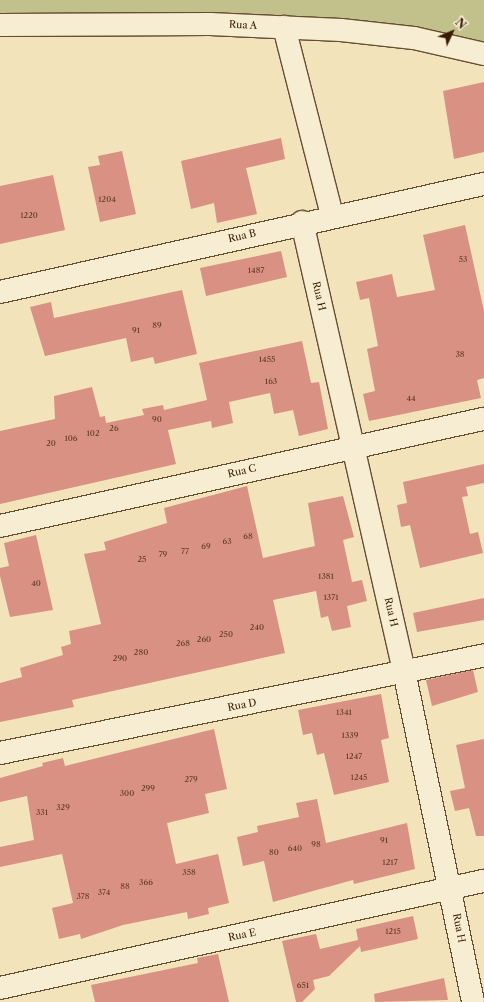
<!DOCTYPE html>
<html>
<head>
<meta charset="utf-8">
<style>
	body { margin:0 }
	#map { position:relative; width:484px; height:1002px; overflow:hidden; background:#f3e3ba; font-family:"Libre Caslon Text",serif }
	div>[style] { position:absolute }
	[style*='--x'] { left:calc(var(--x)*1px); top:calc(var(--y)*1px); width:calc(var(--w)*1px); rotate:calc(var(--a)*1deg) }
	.green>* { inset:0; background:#c2c18b }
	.building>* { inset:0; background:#d89183 }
	.roads { filter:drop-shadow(1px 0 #664e30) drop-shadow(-1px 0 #664e30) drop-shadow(0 1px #664e30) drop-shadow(0 -1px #664e30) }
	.minor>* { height:22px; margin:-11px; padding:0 11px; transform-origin:11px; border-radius:11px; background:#f7edd2 }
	span { translate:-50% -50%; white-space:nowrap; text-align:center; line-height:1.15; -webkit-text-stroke:3.5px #f7edd2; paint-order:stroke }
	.number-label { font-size:8px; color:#5f3a22 }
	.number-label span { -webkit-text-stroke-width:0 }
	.street-label { font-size:10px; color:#371d02 }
	.north { position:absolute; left:432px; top:12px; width:40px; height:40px; -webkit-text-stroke:3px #f7edd2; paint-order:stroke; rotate:46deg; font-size:11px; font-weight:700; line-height:16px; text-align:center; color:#371d02 }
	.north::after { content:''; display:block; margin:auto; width:14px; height:18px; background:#371d02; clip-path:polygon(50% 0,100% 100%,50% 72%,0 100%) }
</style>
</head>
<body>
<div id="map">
	<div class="green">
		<i style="clip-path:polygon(0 0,484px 0,484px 54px,414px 38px,0 25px)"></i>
	</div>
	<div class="building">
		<i style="clip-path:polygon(484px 82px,484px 152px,454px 159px,443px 91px)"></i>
		<i style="clip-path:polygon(281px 138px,285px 159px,246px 168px,257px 214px,217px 223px,214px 203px,191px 209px,181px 161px)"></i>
		<i style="clip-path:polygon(122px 151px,136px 214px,100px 222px,88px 167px,100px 165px,98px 156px)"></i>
		<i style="clip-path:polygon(53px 175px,65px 230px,0 244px,0 186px)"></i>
		<i style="clip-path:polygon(465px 225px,484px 311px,484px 378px,477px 380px,481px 398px,369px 421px,363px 394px,375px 391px,367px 349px,378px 346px,369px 298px,360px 300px,356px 282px,392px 274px,397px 297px,435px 290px,423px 235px)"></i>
		<i style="clip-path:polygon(281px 251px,287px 277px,206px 296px,200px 268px)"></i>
		<i style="clip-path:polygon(182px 290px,197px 354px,155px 364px,153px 357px,131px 362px,126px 338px,45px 356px,30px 307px,51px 302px,54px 318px)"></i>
		<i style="clip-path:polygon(302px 341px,311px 383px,319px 382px,328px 429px,299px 436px,293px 410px,274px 414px,270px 393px,229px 402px,233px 423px,212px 428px,211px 421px,168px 430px,176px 464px,0 504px,0 431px,55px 419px,54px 396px,92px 387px,100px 417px,105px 416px,106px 423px,144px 415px,142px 409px,163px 405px,164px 410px,207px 400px,199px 363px)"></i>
		<i style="clip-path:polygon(484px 464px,484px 483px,466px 487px,468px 496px,462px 497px,470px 534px,478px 532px,483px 553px,420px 568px,410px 525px,401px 527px,397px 505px,407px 503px,403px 482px)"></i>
		<i style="clip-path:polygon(247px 486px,263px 558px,315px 546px,308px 503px,343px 496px,354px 537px,343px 540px,352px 582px,362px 580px,367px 601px,347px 606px,351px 627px,332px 631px,328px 616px,321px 618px,316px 591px,273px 600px,285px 653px,72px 700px,74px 707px,0 722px,0 683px,22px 677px,20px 668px,63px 655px,61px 647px,71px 644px,69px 631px,101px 624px,84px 554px,106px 550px,104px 542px,167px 523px,164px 508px)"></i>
		<i style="clip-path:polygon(36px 535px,53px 610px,10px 617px,0 576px,0 568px,9px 566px,4px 543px)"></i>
		<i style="clip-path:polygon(484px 598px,484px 620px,417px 632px,413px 613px)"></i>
		<i style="clip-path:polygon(473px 670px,478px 692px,432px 706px,426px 680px)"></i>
		<i style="clip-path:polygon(381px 694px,389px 738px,381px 740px,389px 782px,334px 795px,324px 753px,317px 755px,312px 733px,303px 735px,298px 710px)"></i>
		<i style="clip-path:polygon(214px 729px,227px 789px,205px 794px,209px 813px,167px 823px,176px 864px,218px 854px,229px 903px,208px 908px,209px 914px,188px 919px,187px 912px,123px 925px,81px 939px,80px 934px,59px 939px,52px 908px,73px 903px,62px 854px,0 867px,0 847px,34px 840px,27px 796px,0 802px,0 778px,43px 766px,42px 763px,63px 758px,65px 766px)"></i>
		<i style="clip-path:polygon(484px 739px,484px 836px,476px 836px,469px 808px,455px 811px,450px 791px,465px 788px,456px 745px)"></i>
		<i style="clip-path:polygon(317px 799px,326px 843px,407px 823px,415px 869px,354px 884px,353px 880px,273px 902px,264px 861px,243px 866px,237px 837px,258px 832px,257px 826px,299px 817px,296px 803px)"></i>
		<i style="clip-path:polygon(413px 916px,418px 939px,361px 952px,360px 946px,329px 976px,313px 980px,315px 989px,302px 1002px,296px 1002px,282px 941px,316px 934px,320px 949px,358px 940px,356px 929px)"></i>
		<i style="clip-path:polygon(218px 954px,229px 1002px,95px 1002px,91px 985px,198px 963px,197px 958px)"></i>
		<i style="clip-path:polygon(444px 978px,448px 1000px,375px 1002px,374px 994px)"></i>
	</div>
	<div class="roads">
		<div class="minor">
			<i style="--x:0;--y:25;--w:210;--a:-0.3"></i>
			<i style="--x:210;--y:24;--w:131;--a:2.6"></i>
			<i style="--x:341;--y:30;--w:73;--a:6.3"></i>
			<i style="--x:414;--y:38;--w:72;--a:12.9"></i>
			<i style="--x:284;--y:27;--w:195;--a:75.7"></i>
			<i style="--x:302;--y:222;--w:466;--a:77.2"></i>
			<i style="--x:405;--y:676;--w:333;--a:78.2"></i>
			<i style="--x:0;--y:292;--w:496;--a:-12.6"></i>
			<i style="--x:0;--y:526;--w:496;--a:-12.5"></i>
			<i style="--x:0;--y:753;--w:494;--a:-11.4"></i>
			<i style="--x:0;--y:988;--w:496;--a:-12.5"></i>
		</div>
	</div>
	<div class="number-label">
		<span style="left:107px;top:200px">1204</span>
		<span style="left:29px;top:216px">1220</span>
		<span style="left:463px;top:260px">53</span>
		<span style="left:256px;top:271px">1487</span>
		<span style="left:157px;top:326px">89</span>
		<span style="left:136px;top:331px">91</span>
		<span style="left:460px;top:355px">38</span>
		<span style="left:267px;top:360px">1455</span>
		<span style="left:271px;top:382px">163</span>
		<span style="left:411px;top:399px">44</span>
		<span style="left:157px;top:420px">90</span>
		<span style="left:114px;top:429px">26</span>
		<span style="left:93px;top:434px">102</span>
		<span style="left:71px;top:439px">106</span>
		<span style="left:51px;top:444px">20</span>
		<span style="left:248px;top:537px">68</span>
		<span style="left:227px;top:542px">63</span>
		<span style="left:206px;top:547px">69</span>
		<span style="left:185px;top:552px">77</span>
		<span style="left:163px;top:555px">79</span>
		<span style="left:142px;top:560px">25</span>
		<span style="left:326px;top:577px">1381</span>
		<span style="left:36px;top:584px">40</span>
		<span style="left:331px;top:598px">1371</span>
		<span style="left:257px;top:628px">240</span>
		<span style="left:226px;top:635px">250</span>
		<span style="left:204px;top:640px">260</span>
		<span style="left:183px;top:644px">268</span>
		<span style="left:141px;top:653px">280</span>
		<span style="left:120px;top:659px">290</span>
		<span style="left:344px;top:713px">1341</span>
		<span style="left:350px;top:736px">1339</span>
		<span style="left:354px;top:757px">1247</span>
		<span style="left:359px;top:778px">1245</span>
		<span style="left:191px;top:780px">279</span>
		<span style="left:148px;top:789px">299</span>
		<span style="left:127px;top:794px">300</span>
		<span style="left:63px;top:808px">329</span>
		<span style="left:42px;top:813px">331</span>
		<span style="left:384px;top:841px">91</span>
		<span style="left:316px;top:845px">98</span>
		<span style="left:295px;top:849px">640</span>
		<span style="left:274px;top:853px">80</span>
		<span style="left:390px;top:863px">1217</span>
		<span style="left:189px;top:873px">358</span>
		<span style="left:146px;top:883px">366</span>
		<span style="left:125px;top:887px">88</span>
		<span style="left:104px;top:893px">374</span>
		<span style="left:83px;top:897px">378</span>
		<span style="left:393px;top:932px">1215</span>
		<span style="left:303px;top:986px">651</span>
	</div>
	<div class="street-label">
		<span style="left:243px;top:25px;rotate:3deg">Rua A</span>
		<span style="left:242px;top:236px;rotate:-13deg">Rua B</span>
		<span style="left:319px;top:296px;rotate:77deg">Rua H</span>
		<span style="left:242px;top:471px;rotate:-13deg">Rua C</span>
		<span style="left:391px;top:612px;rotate:77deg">Rua H</span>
		<span style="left:242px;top:705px;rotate:-11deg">Rua D</span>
		<span style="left:459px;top:928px;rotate:79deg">Rua H</span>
		<span style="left:242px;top:935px;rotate:-12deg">Rua E</span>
	</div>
	<div class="north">N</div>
</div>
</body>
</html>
